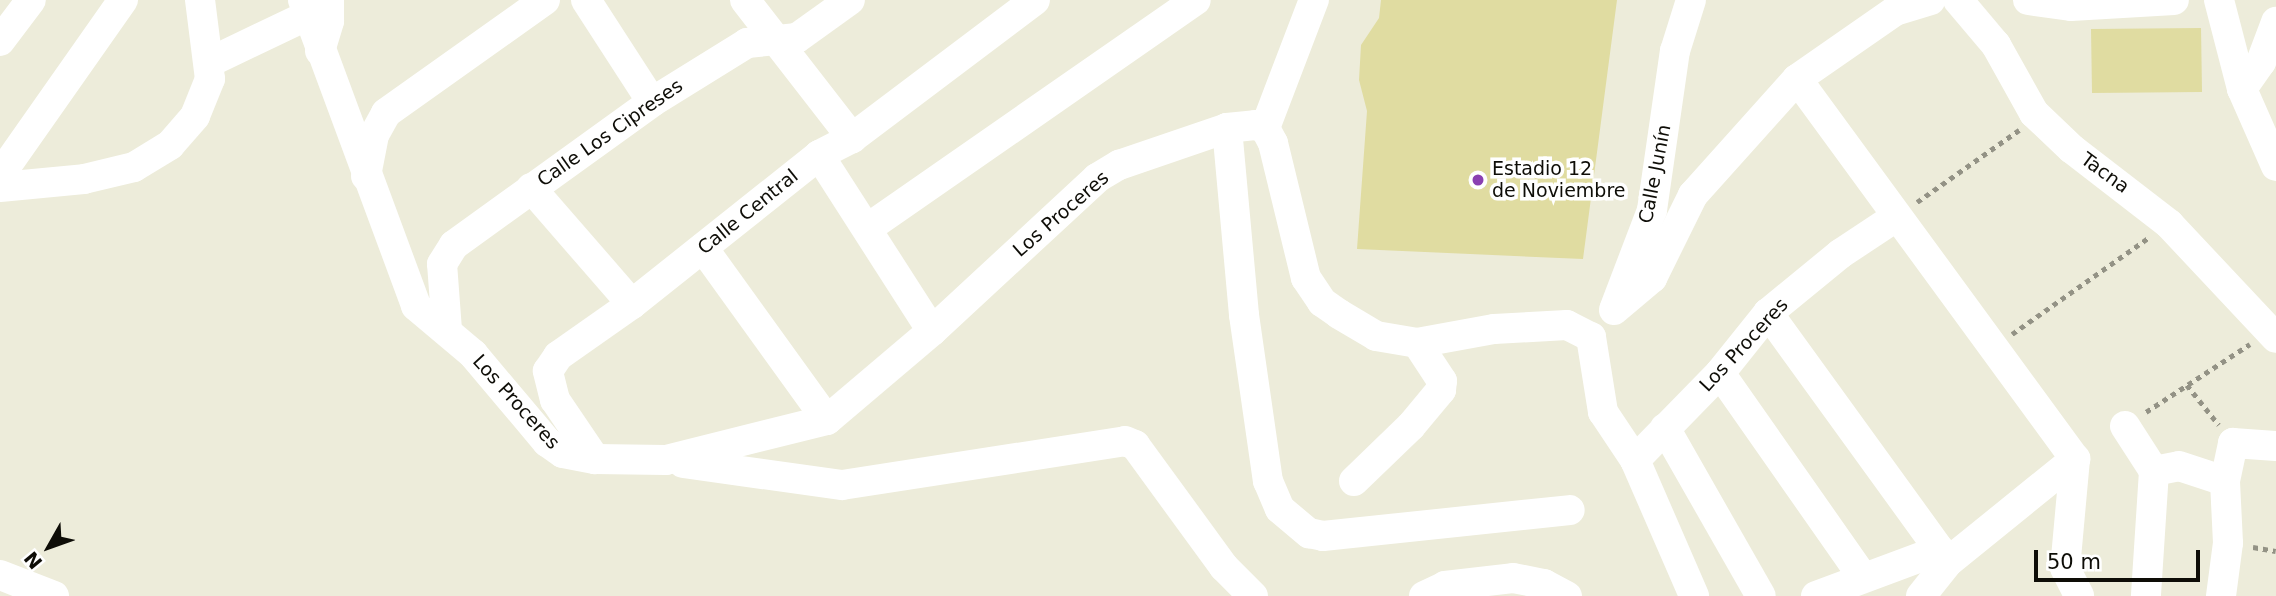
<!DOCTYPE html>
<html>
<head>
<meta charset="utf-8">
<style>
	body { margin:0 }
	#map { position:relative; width:2276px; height:596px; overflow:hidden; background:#edecda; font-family:"DejaVu Sans",sans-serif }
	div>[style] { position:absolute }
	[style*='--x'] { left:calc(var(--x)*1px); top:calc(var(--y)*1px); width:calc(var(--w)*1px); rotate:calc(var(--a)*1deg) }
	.green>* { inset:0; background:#e0dca1 }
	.path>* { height:4.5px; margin-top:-2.25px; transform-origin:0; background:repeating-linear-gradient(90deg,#939285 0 5px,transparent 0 10px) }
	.minor>* { height:30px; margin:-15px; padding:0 15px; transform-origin:15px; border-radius:15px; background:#fff }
	.dots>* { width:19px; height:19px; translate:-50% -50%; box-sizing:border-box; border:4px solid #fff; border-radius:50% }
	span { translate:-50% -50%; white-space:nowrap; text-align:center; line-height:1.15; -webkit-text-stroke:7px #fff; paint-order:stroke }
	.street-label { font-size:19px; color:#0e0d07 }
	.poi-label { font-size:19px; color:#0e0d07 }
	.left { translate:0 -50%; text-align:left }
	.north { position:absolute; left:14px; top:512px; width:70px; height:70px; -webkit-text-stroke:5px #fff; paint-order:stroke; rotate:230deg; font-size:19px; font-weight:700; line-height:28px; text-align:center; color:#0e0d07 }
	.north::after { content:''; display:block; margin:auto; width:24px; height:32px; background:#0e0d07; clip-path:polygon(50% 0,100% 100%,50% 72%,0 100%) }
	.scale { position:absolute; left:2034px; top:550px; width:166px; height:32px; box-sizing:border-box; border:4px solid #0e0d07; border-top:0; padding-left:9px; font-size:21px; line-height:24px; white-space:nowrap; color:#0e0d07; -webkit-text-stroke:5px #fff; paint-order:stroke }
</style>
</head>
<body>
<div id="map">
	<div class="green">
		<i style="clip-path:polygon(1381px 0,1617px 0,1583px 259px,1357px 249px,1367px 111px,1359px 80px,1361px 45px,1379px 18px)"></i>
		<i style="clip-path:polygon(2201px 28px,2202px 92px,2092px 93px,2091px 29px)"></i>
	</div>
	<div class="path">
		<i style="--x:1917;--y:202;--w:125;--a:-35.2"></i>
		<i style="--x:2012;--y:334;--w:166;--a:-35.2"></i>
		<i style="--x:2187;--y:385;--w:51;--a:51.3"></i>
		<i style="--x:2146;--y:412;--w:124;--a:-33.2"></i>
		<i style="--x:2253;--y:547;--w:23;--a:10"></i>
	</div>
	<div class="minor">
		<i style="--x:303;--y:0;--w:326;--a:69.7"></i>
		<i style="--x:416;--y:306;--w:75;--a:40.1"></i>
		<i style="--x:473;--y:354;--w:115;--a:49.9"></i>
		<i style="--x:547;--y:442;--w:19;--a:35"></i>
		<i style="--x:563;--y:453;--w:33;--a:11"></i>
		<i style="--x:595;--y:459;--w:71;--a:0.8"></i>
		<i style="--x:666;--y:460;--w:166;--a:-14"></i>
		<i style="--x:827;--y:420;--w:138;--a:-40.3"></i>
		<i style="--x:932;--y:331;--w:225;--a:-42.8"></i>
		<i style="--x:1097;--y:178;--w:26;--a:-31"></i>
		<i style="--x:1119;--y:165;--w:114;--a:-18.9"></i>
		<i style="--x:1227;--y:128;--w:28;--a:-6"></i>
		<i style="--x:1255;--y:125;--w:10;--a:17"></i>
		<i style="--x:1265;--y:128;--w:17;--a:62"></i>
		<i style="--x:1273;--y:143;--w:139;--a:76.3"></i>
		<i style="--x:1306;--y:278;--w:29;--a:56"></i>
		<i style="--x:1322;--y:302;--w:21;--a:35"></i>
		<i style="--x:1339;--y:314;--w:43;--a:30.7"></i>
		<i style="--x:1376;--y:336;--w:42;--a:9.7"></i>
		<i style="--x:1417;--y:343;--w:78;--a:-10.3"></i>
		<i style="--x:1494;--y:329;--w:73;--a:-3.1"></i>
		<i style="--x:1567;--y:325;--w:27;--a:27"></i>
		<i style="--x:1591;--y:337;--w:76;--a:80.9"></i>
		<i style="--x:1603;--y:412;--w:58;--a:56.3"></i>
		<i style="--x:1635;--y:460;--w:148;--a:66.5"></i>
		<i style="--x:586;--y:0;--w:121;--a:57.1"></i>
		<i style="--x:745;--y:0;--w:175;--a:52.2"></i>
		<i style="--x:1958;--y:0;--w:59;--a:49.8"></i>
		<i style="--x:1996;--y:45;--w:78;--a:60.8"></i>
		<i style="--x:2034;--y:113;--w:52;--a:43.5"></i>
		<i style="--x:2072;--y:149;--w:123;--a:37.7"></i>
		<i style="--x:2169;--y:224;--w:156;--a:46.8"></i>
		<i style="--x:2028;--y:0;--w:43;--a:7.9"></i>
		<i style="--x:2071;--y:6;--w:103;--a:-3.3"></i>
		<i style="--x:2219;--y:0;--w:92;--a:75.5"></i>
		<i style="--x:2242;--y:89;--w:84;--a:66.2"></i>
		<i style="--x:0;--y:41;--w:51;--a:-52.9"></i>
		<i style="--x:320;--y:51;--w:31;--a:-73"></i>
		<i style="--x:329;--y:21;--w:21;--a:-90"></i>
		<i style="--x:210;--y:62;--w:109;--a:-25.6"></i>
		<i style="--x:1797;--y:79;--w:471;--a:53.8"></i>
		<i style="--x:2075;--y:459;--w:109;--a:95.2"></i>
		<i style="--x:2065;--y:568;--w:31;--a:63"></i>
		<i style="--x:2242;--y:89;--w:33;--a:-55"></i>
		<i style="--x:2261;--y:62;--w:43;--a:-69.4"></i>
		<i style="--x:1227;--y:128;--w:188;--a:84.8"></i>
		<i style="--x:1244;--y:315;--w:168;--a:81.8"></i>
		<i style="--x:1268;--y:481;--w:30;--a:67"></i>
		<i style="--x:1280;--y:509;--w:38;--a:40"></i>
		<i style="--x:1309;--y:533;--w:14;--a:12"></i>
		<i style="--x:1323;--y:536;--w:248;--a:-6"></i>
		<i style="--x:1265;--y:128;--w:137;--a:-69.1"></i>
		<i style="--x:819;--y:155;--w:209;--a:57.3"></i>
		<i style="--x:0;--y:175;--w:214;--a:-54.9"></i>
		<i style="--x:366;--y:176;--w:42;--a:-79"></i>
		<i style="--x:374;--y:135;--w:25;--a:-61"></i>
		<i style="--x:386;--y:113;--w:195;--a:-35.4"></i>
		<i style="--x:0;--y:187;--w:84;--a:-5.4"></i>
		<i style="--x:84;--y:179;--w:51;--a:-13.5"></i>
		<i style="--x:134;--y:167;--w:42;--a:-31.4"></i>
		<i style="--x:170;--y:145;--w:38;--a:-49"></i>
		<i style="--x:195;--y:116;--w:40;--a:-68"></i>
		<i style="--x:210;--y:79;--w:80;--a:-97.2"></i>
		<i style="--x:531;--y:188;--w:154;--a:49"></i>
		<i style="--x:868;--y:228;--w:399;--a:-34.8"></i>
		<i style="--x:703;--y:248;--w:212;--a:54.2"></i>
		<i style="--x:1615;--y:307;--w:104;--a:-69.1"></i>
		<i style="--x:1652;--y:210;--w:161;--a:-81.8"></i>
		<i style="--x:1675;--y:51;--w:53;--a:-72.6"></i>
		<i style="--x:1614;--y:310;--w:50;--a:-40.1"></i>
		<i style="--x:1652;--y:278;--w:93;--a:-63.7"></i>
		<i style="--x:1693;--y:195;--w:156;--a:-48.1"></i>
		<i style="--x:1797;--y:79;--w:119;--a:-34.8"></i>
		<i style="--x:1895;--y:11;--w:37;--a:-17"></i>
		<i style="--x:1768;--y:313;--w:307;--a:54.1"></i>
		<i style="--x:447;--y:330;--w:66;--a:-94.3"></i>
		<i style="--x:442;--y:264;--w:22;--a:-58"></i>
		<i style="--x:454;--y:245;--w:244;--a:-35.8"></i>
		<i style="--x:652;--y:102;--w:112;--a:-31.8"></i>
		<i style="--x:747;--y:43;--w:50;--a:-5.7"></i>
		<i style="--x:797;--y:38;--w:65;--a:-35.6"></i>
		<i style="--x:1720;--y:373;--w:248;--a:55"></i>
		<i style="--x:2125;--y:426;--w:54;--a:57.2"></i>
		<i style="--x:2154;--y:471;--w:125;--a:93.7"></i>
		<i style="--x:1665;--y:428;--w:193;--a:60.3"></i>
		<i style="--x:595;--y:459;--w:71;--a:-124.1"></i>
		<i style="--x:555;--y:400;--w:30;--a:-104"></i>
		<i style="--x:548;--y:371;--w:18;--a:-56"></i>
		<i style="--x:558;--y:356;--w:90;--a:-35.1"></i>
		<i style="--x:632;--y:304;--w:239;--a:-38.5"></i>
		<i style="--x:819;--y:155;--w:37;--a:-27"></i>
		<i style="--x:852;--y:138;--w:229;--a:-37"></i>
		<i style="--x:1635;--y:460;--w:122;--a:-45.7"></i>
		<i style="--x:1720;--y:373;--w:77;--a:-51.3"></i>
		<i style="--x:1768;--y:313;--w:93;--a:-39.3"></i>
		<i style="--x:1840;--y:254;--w:67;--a:-33.5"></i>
		<i style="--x:683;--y:463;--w:161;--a:7.9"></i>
		<i style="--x:842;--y:485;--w:286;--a:-8.8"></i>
		<i style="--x:1125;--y:441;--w:11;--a:22"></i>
		<i style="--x:1135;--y:445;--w:151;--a:53.9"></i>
		<i style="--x:1224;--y:567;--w:41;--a:45"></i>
		<i style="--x:2154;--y:471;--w:25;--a:-11"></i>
		<i style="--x:2179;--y:466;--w:48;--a:18.1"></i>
		<i style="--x:1354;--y:481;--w:79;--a:-44"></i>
		<i style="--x:1411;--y:426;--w:47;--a:-50.2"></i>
		<i style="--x:1441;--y:390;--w:9;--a:-84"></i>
		<i style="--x:1442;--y:381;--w:45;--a:-123.3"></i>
		<i style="--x:0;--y:575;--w:58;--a:21.3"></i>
		<i style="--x:1424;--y:596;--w:23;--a:-25"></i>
		<i style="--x:1445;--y:586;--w:68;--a:-6.7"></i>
		<i style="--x:1513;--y:578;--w:32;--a:11"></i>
		<i style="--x:1544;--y:584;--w:26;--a:28"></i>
		<i style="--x:1816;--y:596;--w:132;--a:-20.4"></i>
		<i style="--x:1921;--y:596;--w:43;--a:-51.5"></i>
		<i style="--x:1948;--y:562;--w:164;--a:-39"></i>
		<i style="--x:2221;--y:596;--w:53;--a:-82.5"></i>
		<i style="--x:2228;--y:543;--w:62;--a:-92.8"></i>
		<i style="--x:2225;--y:481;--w:39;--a:-78"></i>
		<i style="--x:2233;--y:443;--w:43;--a:4"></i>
	</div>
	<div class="dots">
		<i style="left:1478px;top:180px;background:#8a40b1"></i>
	</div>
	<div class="street-label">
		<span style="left:610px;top:133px;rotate:-35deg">Calle Los Cipreses</span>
		<span style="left:2105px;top:173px;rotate:36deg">Tacna</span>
		<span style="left:1655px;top:174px;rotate:-79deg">Calle Junín</span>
		<span style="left:748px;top:212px;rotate:-39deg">Calle Central</span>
		<span style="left:1061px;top:214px;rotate:-41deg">Los Proceres</span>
		<span style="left:1744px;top:345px;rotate:-47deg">Los Proceres</span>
		<span style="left:516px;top:402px;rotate:48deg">Los Proceres</span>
	</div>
	<div class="poi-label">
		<span class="left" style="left:1492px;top:180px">Estadio 12<br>de Noviembre</span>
	</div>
	<div class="north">N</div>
	<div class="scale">50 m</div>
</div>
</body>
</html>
